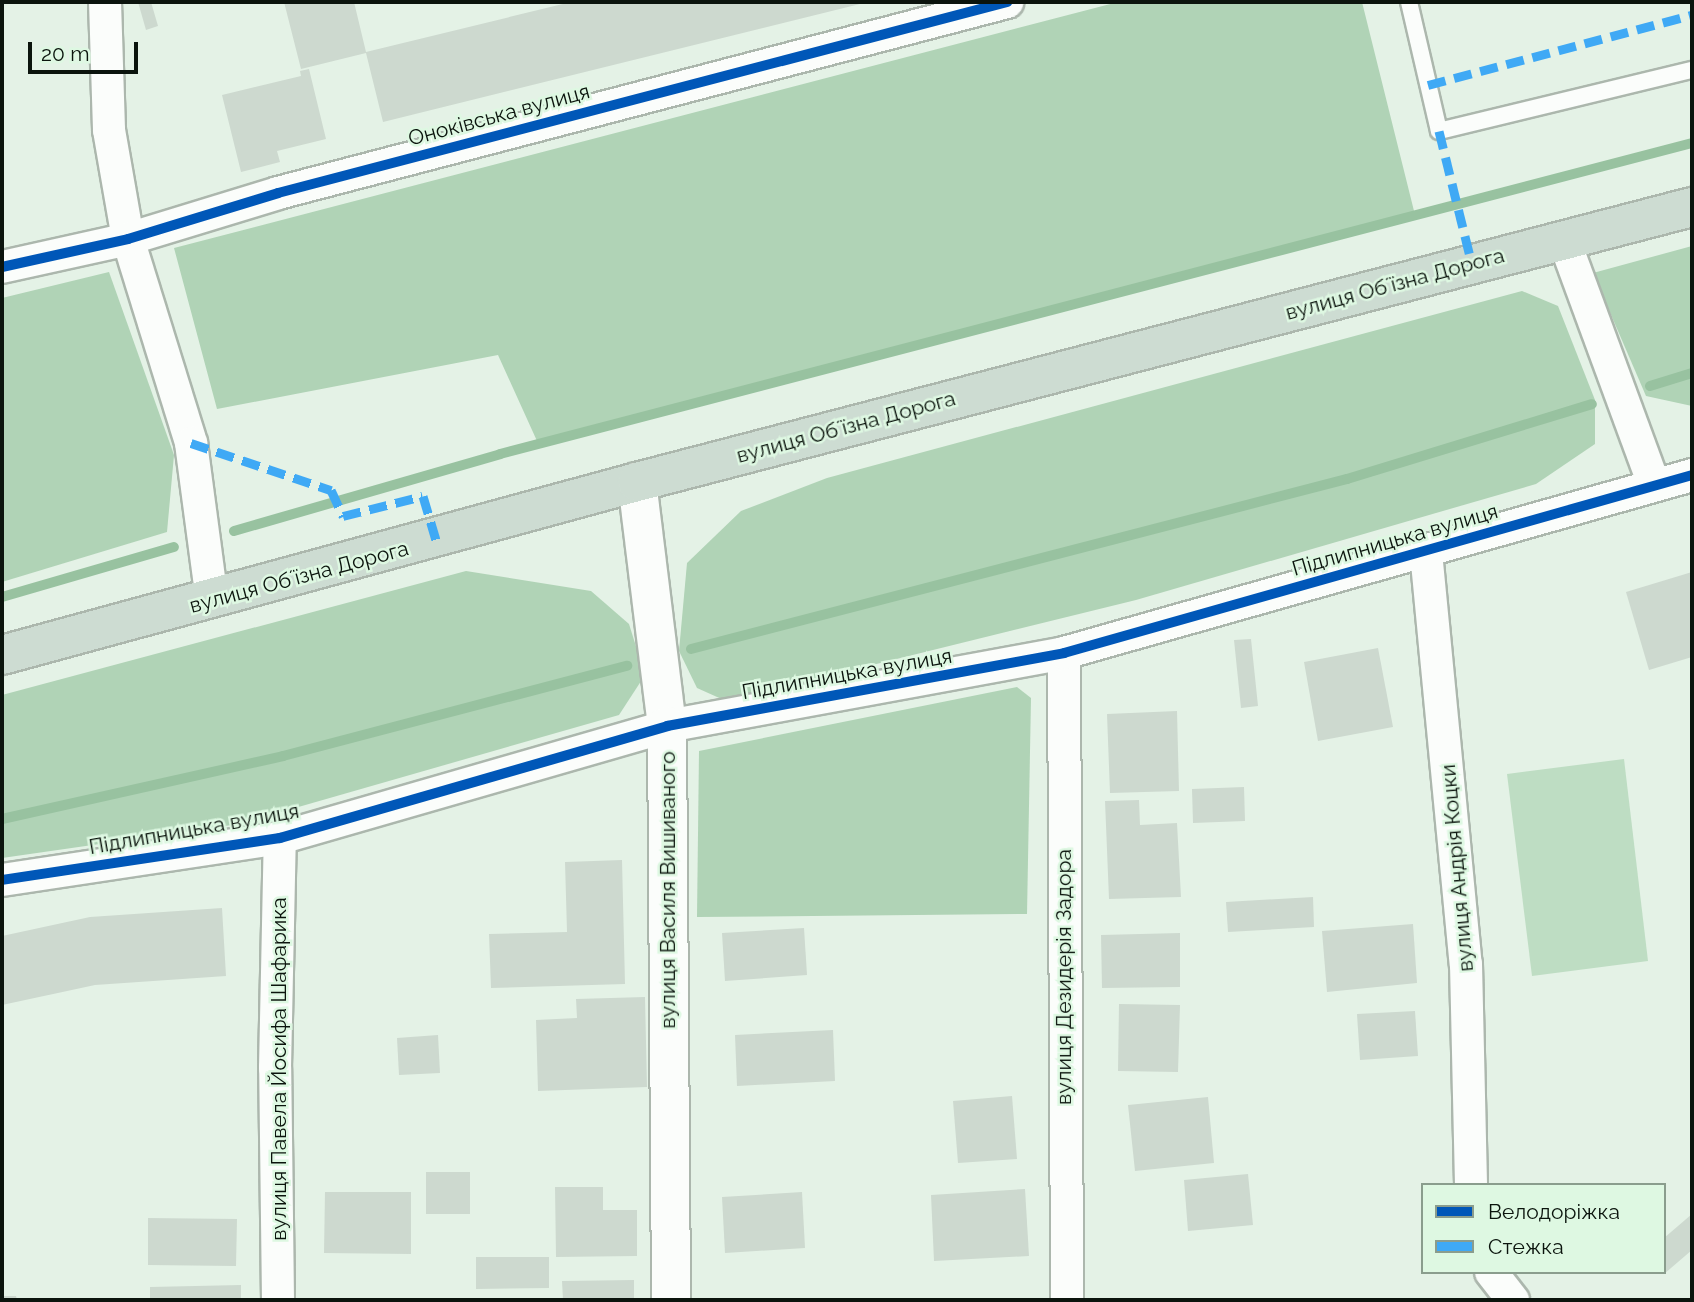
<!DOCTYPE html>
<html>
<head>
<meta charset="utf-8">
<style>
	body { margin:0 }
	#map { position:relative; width:1694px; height:1302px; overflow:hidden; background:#e4f2e6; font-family:Raleway,sans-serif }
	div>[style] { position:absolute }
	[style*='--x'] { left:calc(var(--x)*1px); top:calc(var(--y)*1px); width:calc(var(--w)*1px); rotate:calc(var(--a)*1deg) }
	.green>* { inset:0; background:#beddc3 }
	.forest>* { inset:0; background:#b0d3b6 }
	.stream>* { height:10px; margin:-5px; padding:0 5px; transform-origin:5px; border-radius:5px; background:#98c2a0 }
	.building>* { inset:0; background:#cdd9cf }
	.roads { filter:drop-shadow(2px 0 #acb7ad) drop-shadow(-2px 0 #acb7ad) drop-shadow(0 2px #acb7ad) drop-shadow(0 -2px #acb7ad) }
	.service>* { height:16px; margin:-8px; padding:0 8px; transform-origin:8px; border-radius:8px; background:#fbfdfb }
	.minor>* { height:32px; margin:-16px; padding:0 16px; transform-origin:16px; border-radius:16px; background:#fbfdfb }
	.tertiary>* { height:38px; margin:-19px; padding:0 19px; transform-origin:19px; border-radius:19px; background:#fbfdfb }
	.trunk>* { height:38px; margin:-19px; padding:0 19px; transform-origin:19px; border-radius:19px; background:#cddcd2 }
	.quiet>* { height:9px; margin-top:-4.5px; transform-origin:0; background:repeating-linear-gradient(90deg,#3fa9f5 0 18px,transparent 0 27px) }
	.cycleway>* { height:10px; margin:-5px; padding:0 5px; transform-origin:5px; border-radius:5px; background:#0057b8 }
	span { translate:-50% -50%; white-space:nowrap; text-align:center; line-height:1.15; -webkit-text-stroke:5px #def8e2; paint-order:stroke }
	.street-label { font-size:21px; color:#0b140d }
	.frame { position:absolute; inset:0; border:4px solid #0b140d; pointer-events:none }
	.legend { position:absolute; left:1421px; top:1183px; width:245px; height:91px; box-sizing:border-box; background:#def8e2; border:2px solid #8a9d8d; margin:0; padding:9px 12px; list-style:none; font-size:21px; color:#0b140d }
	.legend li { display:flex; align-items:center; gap:14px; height:35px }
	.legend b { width:35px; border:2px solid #8a9d8d }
	.scale { position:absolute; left:28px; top:42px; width:110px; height:32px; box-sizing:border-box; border:4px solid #0b140d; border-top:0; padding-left:9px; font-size:21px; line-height:24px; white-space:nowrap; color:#0b140d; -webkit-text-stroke:5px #def8e2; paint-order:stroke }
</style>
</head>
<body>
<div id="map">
	<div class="green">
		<i style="clip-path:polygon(1624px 759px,1648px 961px,1532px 976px,1507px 774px)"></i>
	</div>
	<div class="forest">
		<i style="clip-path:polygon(1118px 2px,1362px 2px,1415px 215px,537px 441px,498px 355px,217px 409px,174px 248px)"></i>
		<i style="clip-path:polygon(1692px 246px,1692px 406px,1646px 396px,1593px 273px)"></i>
		<i style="clip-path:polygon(109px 272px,174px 455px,167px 532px,2px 582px,2px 298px)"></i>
		<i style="clip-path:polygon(1522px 291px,1558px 306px,1595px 400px,1595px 444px,1536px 484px,1136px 600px,726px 701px,697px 688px,679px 651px,687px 563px,741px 511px,827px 478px)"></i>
		<i style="clip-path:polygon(466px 571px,591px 591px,629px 624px,645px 675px,619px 715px,239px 824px,2px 858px,2px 695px)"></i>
		<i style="clip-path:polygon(1017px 687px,1031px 698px,1027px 914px,697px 917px,699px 751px)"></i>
	</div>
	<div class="stream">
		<i style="--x:1650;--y:386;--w:44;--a:-17.2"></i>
		<i style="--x:234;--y:531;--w:277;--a:-16.1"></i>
		<i style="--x:500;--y:454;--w:1232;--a:-14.62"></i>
		<i style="--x:2;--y:597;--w:179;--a:-16.2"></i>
		<i style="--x:691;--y:649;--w:678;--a:-14.53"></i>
		<i style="--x:1347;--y:479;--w:256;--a:-17"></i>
		<i style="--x:2;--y:819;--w:288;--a:-12.6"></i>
		<i style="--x:283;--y:756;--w:356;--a:-14.7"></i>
	</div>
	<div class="building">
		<i style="clip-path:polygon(138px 2px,151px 2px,158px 26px,146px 30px)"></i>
		<i style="clip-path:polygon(284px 2px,354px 2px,366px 52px,571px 2px,864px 3px,383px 122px,366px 53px,301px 69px)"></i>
		<i style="clip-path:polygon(309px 69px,326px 139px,277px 151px,280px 162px,241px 172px,222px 95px,301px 76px,300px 71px)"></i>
		<i style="clip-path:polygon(1692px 572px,1692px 657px,1649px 670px,1626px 592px)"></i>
		<i style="clip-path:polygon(1251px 639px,1258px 706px,1241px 708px,1234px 640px)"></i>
		<i style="clip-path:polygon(1378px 648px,1393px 727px,1318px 741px,1304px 662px)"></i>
		<i style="clip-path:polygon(1177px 711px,1179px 791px,1110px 793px,1107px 714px)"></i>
		<i style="clip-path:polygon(1244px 787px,1245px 821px,1193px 823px,1192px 789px)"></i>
		<i style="clip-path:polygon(1139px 800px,1140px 825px,1177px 823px,1181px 897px,1109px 899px,1105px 801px)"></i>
		<i style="clip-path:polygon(622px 860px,625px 984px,491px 988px,489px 934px,567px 932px,565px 862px)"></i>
		<i style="clip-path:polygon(1313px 897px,1314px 927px,1228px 932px,1226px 902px)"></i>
		<i style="clip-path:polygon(222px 908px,226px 976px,95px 985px,2px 1005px,2px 936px,90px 917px)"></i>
		<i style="clip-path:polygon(1413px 924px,1417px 983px,1327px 992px,1322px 931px)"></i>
		<i style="clip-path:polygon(804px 928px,807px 975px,725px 981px,722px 933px)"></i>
		<i style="clip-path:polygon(1180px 933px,1180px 987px,1102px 988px,1101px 935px)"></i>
		<i style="clip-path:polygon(645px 997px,647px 1087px,538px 1091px,536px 1020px,577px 1018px,576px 999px)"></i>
		<i style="clip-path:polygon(1119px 1004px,1180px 1005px,1178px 1072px,1118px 1071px)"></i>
		<i style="clip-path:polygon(1415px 1011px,1418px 1056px,1360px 1060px,1357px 1014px)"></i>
		<i style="clip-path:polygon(833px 1030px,835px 1081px,737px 1086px,735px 1035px)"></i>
		<i style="clip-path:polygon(438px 1035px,440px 1073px,399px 1075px,397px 1038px)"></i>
		<i style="clip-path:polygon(1012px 1096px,1017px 1159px,958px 1163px,953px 1101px)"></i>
		<i style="clip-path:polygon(1208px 1097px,1214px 1163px,1135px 1171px,1128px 1105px)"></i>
		<i style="clip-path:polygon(426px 1172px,470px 1172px,470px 1214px,426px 1214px)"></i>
		<i style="clip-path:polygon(1248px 1174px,1253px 1225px,1188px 1231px,1184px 1180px)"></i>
		<i style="clip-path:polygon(555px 1187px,603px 1187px,603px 1210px,637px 1210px,637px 1256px,556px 1257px)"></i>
		<i style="clip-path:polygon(1025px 1189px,1029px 1256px,934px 1261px,931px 1195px)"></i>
		<i style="clip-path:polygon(325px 1192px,411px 1192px,411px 1254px,324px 1253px)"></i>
		<i style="clip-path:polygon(802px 1192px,805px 1248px,725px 1253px,722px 1197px)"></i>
		<i style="clip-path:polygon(1692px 1214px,1692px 1250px,1664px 1274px,1664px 1238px)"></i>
		<i style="clip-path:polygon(148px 1218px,237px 1219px,236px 1266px,148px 1265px)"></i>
		<i style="clip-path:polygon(476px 1257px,549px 1257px,549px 1288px,476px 1289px)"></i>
		<i style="clip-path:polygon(634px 1280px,634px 1300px,563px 1300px,562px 1281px)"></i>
		<i style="clip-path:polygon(241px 1285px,241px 1300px,150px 1300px,150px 1287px)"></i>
		<i style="clip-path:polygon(2px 1296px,16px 1296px,17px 1300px,2px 1300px)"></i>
	</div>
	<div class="roads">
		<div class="service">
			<i style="--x:1409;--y:2;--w:132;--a:76.9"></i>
			<i style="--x:1439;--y:131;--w:260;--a:-13.6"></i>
		</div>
		<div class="minor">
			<i style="--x:105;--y:2;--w:128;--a:88.2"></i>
			<i style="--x:109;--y:130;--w:111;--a:80.1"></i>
			<i style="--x:128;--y:239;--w:214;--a:72.8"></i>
			<i style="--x:191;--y:443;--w:158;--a:82.4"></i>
			<i style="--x:1564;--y:240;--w:261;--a:69.8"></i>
			<i style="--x:2;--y:267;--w:129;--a:-12.5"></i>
			<i style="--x:128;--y:239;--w:157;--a:-17"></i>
			<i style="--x:278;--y:193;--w:754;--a:-14.68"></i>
			<i style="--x:1426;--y:552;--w:414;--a:84.5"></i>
			<i style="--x:1466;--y:964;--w:221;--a:88.7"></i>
			<i style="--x:1064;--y:653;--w:647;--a:89.73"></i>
			<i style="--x:2;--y:880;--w:281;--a:-8.6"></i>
			<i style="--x:280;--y:838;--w:403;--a:-16.1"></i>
			<i style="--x:667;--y:726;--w:404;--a:-10.4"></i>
			<i style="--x:1064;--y:653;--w:653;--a:-15.82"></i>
			<i style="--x:1491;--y:1272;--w:36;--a:52"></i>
			<i style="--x:278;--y:1300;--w:232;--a:-90.7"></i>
			<i style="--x:275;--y:1068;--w:230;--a:-88.8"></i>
		</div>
		<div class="tertiary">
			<i style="--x:637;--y:482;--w:246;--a:83"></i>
			<i style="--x:667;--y:726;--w:574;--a:89.6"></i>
		</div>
		<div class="trunk">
			<i style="--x:2;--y:655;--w:658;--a:-15.24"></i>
			<i style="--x:637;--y:482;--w:1090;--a:-14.61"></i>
		</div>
	</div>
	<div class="quiet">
		<i style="--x:1428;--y:85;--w:273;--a:-14.9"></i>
		<i style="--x:1439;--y:131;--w:137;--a:76.1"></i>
		<i style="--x:191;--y:443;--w:148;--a:18.6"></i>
		<i style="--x:331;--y:490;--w:29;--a:65"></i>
		<i style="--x:343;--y:516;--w:82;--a:-14"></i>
		<i style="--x:423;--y:496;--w:46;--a:73.5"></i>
	</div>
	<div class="cycleway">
		<i style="--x:2;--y:267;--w:129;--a:-12.5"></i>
		<i style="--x:128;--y:239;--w:157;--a:-17"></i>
		<i style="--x:278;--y:193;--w:754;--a:-14.68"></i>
		<i style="--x:2;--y:880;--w:281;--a:-8.6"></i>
		<i style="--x:280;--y:838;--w:403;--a:-16.1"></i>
		<i style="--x:667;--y:726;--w:404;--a:-10.4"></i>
		<i style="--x:1064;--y:653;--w:653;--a:-15.82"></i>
	</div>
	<div class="street-label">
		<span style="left:499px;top:115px;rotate:-15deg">Оноківська вулиця</span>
		<span style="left:1395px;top:284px;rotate:-15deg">вулиця Обʼїзна Дорога</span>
		<span style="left:846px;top:427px;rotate:-15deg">вулиця Обʼїзна Дорога</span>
		<span style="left:1395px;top:540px;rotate:-16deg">Підлипницька вулиця</span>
		<span style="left:299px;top:577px;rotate:-15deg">вулиця Обʼїзна Дорога</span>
		<span style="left:847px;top:674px;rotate:-10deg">Підлипницька вулиця</span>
		<span style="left:194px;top:829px;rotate:-10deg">Підлипницька вулиця</span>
		<span style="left:1457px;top:868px;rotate:-95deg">вулиця Андрія Коцки</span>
		<span style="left:668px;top:890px;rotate:-90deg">вулиця Василя Вишиваного</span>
		<span style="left:1064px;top:977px;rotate:-90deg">вулиця Дезидерія Задора</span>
		<span style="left:279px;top:1069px;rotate:-90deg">вулиця Павела Йосифа Шафарика</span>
	</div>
	<div class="frame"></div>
	<ul class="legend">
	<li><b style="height:9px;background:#0057b8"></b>Велодоріжка</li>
	<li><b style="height:9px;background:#3fa9f5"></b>Стежка</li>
	</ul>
	<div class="scale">20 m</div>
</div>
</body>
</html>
